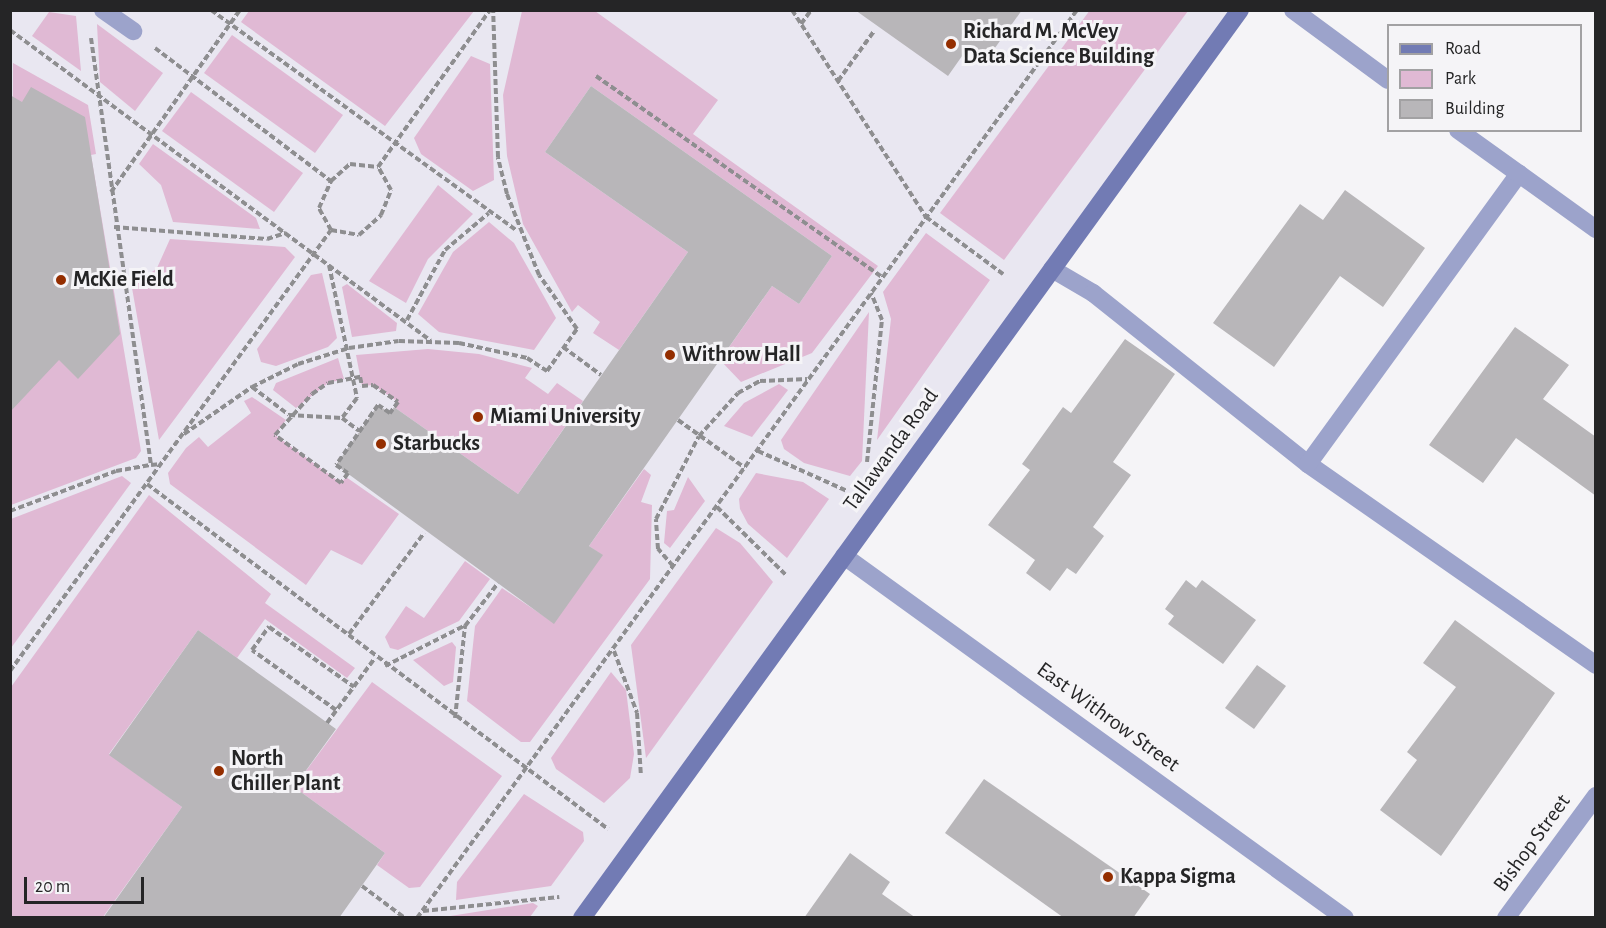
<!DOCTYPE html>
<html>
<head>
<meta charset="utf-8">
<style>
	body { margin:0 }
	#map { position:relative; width:1606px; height:928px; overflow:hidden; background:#f5f4f7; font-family:"Alegreya Sans",sans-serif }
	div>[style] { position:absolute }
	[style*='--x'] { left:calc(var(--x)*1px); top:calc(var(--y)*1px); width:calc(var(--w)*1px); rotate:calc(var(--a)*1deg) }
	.built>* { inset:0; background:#e9e7f1 }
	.green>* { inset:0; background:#e0b9d4 }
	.building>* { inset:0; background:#b8b6b9 }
	.path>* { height:4px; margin-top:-2px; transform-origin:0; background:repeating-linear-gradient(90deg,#8e8e90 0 6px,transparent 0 9px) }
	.lane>* { height:18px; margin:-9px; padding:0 9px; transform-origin:9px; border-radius:9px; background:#9ca3cb }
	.street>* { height:18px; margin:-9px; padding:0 9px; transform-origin:9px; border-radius:9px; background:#9ca3cb }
	.secondary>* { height:18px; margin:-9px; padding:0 9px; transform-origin:9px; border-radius:9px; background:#727bb4 }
	.dots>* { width:16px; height:16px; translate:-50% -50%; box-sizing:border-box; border:3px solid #f5f4f7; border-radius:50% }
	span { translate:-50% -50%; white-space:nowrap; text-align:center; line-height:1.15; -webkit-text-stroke:6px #f5f4f7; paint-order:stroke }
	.poi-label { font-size:22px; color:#252526; font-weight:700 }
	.left { translate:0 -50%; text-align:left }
	.street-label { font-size:22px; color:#252526 }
	.frame { position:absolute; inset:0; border:12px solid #252526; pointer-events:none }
	.legend { position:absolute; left:1387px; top:24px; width:195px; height:108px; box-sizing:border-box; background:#f5f4f7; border:2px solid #a2a1a3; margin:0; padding:8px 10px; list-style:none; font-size:18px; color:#252526 }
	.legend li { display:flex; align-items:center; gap:12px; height:30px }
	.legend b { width:30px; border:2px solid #a2a1a3 }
	.scale { position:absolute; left:24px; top:877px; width:120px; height:27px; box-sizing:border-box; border:3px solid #252526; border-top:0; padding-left:8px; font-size:18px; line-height:21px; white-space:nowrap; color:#252526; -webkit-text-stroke:4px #f5f4f7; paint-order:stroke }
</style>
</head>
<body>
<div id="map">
	<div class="built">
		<i style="clip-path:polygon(10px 11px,1240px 11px,582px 918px,11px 917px)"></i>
	</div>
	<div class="green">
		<i style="clip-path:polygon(1090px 10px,1188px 11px,1004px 260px,940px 213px)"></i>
		<i style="clip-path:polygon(249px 11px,249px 10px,474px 11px,385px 126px,241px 22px)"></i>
		<i style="clip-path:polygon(522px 11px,595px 11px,718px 100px,693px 134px,878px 266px,812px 353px,741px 382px,720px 360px,772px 286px,799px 304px,832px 256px,591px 86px,545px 152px,688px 252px,619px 350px,593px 333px,600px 322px,578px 305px,572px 312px,523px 224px,507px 156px,503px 95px)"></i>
		<i style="clip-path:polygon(49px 12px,76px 16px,81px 71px,32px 36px)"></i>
		<i style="clip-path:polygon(97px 24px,163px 73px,135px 111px,100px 82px)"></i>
		<i style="clip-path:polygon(232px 35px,343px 115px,315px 153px,204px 73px)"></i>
		<i style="clip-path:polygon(471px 56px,490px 64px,494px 180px,473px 191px,421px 154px,414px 138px)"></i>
		<i style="clip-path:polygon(13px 63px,88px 105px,96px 154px,91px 155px,141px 451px,136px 458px,11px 505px)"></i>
		<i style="clip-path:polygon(191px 92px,303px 173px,274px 212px,162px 131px)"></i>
		<i style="clip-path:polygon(153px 144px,256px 218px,260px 229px,173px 222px,161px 185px,139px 164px)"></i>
		<i style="clip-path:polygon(438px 185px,473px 214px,428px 259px,406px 303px,369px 281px)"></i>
		<i style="clip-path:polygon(489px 222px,514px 243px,556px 318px,534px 350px,439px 332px,418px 314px,453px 252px)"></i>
		<i style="clip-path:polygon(926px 233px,990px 280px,877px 440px,891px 319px,883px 292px)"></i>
		<i style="clip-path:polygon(170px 239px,285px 247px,295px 257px,159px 440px,132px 288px,157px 268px)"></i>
		<i style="clip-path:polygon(322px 273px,337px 338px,328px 347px,276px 366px,261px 362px,257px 349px,311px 275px)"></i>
		<i style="clip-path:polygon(347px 284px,397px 323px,396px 331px,352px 337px,342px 287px)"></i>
		<i style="clip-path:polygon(869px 312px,862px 461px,850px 476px,804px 463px,784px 449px,781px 440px)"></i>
		<i style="clip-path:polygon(428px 349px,479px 354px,532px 368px,525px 378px,548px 394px,557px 383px,583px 401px,518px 494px,394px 407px,398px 402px,373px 385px,362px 386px,356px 355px)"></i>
		<i style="clip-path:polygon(338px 358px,344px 379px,328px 383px,296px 408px,273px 390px,276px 383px)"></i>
		<i style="clip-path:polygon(779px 384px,788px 390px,752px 437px,724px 426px,744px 403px)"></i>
		<i style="clip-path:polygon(252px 397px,286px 420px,275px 435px,341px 483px,346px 477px,399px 514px,362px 565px,331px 550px,306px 585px,170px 484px,168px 473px,186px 448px,199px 437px,208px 447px,251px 413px,244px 401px)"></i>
		<i style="clip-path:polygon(644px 469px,651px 475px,641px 502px,652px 505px,650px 579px,530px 742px,521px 742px,467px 701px,475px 626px,502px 588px,554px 623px,602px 555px,589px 546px)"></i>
		<i style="clip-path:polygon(756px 473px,803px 482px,829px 499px,787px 558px,748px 524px,740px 509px,739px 499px)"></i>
		<i style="clip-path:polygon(122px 476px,131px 483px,11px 648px,11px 519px)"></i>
		<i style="clip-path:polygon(688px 477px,705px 501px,670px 548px,664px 543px,667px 511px,674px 510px)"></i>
		<i style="clip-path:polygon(149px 495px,271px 594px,265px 603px,355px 668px,347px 678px,265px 619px,237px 658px,198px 630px,109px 754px,182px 807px,103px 917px,11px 918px,11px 687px)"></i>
		<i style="clip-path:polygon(716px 528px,740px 543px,773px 582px,646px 758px,631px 645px)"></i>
		<i style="clip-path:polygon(465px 561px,490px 579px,459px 621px,398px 650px,390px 648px,385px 637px,406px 606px,424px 618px)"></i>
		<i style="clip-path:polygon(452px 642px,456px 647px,453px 682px,444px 686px,413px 660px)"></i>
		<i style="clip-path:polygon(611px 672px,626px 690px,634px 754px,630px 778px,604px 803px,556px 769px,551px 758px)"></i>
		<i style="clip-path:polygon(372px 682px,502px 776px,420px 887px,409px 888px,377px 865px,385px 853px,294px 787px)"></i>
		<i style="clip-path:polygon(524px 794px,583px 832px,584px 841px,551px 886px,456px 900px,457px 882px)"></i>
		<i style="clip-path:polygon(533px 903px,538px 906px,530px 917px,444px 917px)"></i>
	</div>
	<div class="building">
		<i style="clip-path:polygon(855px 10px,1022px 10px,985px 62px,967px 49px,948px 76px)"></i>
		<i style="clip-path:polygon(591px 86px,832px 256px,799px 304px,772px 286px,589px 546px,603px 555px,554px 624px,336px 465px,378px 405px,390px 413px,394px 407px,518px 494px,688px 252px,545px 152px)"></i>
		<i style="clip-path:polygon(31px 87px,85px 117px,120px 334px,78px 379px,59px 360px,10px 412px,10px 95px,22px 102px)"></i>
		<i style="clip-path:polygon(1345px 190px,1425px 248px,1383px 307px,1340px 276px,1274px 367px,1213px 323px,1300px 204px,1323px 220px)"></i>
		<i style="clip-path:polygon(1515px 327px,1569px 365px,1543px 399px,1596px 437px,1596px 496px,1516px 438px,1483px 483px,1429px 445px)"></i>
		<i style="clip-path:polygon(1125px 339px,1175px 374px,1113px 462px,1131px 475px,1093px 527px,1104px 536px,1076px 574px,1067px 568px,1050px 591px,1026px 573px,1035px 560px,988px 525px,1030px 470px,1022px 464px,1063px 407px,1071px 413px)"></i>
		<i style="clip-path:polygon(1186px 580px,1196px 588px,1202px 580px,1256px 620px,1223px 664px,1168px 624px,1174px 616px,1165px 609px)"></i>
		<i style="clip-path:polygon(1455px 620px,1555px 693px,1441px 856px,1380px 810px,1417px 760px,1407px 752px,1456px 687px,1423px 663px)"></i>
		<i style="clip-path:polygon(198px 630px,336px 729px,294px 787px,385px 853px,339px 918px,103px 918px,182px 807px,109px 755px)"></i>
		<i style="clip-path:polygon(1257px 665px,1286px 686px,1254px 729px,1225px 708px)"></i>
		<i style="clip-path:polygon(984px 779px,1150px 894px,1133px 918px,1064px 918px,945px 833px)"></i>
		<i style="clip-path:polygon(850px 853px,890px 882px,882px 894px,916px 918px,804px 918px)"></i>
	</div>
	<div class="path">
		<i style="--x:211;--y:10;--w:377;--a:35.8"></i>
		<i style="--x:792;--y:10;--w:247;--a:57.1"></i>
		<i style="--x:926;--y:217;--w:96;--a:36.5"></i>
		<i style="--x:801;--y:24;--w:17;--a:-54"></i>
		<i style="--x:10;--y:30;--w:523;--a:36.45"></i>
		<i style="--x:91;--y:38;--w:431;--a:82"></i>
		<i style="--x:151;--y:465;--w:10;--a:-6"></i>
		<i style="--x:155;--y:48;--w:221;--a:37.1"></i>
		<i style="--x:596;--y:76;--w:350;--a:35.1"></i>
		<i style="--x:838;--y:81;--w:62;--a:-54.2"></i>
		<i style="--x:111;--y:192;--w:223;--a:-54.7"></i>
		<i style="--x:114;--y:227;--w:153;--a:4.5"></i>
		<i style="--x:267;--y:239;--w:20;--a:-18"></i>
		<i style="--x:331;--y:230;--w:28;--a:10"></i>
		<i style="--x:359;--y:235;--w:30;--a:-42"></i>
		<i style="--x:381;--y:215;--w:27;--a:-68"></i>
		<i style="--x:391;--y:190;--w:26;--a:-119"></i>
		<i style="--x:329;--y:265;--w:136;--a:78.1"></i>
		<i style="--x:357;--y:398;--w:25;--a:127"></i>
		<i style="--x:342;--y:418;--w:21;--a:37"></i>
		<i style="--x:407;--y:320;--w:80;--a:-61.5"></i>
		<i style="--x:445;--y:250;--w:57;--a:-40.1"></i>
		<i style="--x:563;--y:347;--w:47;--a:36.4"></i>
		<i style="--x:360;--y:377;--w:9;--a:77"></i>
		<i style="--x:362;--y:386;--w:11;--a:-5"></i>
		<i style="--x:373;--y:385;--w:30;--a:34"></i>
		<i style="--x:398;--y:402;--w:14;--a:126"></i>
		<i style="--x:390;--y:413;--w:14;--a:-146"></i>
		<i style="--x:378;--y:405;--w:73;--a:125"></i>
		<i style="--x:336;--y:465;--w:14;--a:34"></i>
		<i style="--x:348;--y:473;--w:12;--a:125"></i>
		<i style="--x:341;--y:483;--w:82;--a:-144"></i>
		<i style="--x:275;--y:435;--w:55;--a:-47.9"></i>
		<i style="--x:312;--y:394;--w:19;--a:-35"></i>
		<i style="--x:328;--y:383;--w:33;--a:-11"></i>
		<i style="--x:252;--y:387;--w:46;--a:37.1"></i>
		<i style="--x:289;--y:415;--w:53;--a:3.2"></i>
		<i style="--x:678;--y:420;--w:82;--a:35.6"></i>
		<i style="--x:184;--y:434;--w:83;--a:-34.7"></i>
		<i style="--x:252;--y:387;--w:51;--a:-26.6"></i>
		<i style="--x:298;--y:364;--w:53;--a:-17.4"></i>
		<i style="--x:349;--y:348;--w:50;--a:-8"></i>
		<i style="--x:399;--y:341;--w:60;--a:1.9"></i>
		<i style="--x:459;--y:343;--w:70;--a:12.4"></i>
		<i style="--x:527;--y:358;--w:24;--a:33"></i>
		<i style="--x:547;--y:371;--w:52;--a:-54.5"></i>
		<i style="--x:577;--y:329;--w:66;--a:-125.1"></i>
		<i style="--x:539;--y:275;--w:87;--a:-111.6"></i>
		<i style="--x:507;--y:194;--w:38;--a:-104"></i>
		<i style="--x:498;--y:157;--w:147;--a:-91.9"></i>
		<i style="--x:758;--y:451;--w:98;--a:24.2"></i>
		<i style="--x:867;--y:462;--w:143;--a:-84"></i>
		<i style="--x:882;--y:320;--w:29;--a:-112"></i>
		<i style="--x:147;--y:484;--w:576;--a:36.81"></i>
		<i style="--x:717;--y:507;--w:97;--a:44.6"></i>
		<i style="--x:10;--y:511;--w:113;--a:-20.7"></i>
		<i style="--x:116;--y:471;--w:36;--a:-10"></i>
		<i style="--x:673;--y:566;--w:23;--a:-131"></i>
		<i style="--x:658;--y:549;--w:30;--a:-94"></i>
		<i style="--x:656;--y:519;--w:93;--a:-62.6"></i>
		<i style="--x:699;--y:436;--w:58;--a:-47.8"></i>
		<i style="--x:738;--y:393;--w:25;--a:-29"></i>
		<i style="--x:760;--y:381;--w:47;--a:-2.4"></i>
		<i style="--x:349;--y:634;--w:126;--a:-53.4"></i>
		<i style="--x:614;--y:651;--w:66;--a:69.6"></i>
		<i style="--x:637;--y:713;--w:63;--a:86.4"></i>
		<i style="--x:385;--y:666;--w:89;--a:-26.9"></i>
		<i style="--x:10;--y:671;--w:545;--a:-53.95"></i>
		<i style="--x:331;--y:230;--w:25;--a:-119"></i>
		<i style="--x:319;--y:208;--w:30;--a:-66"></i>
		<i style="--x:331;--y:181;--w:25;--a:-42"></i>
		<i style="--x:350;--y:164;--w:28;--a:6"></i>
		<i style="--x:378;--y:167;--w:193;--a:-54.5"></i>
		<i style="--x:336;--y:710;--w:103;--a:-144.5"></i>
		<i style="--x:252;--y:650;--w:29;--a:-54"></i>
		<i style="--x:269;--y:627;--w:104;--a:35.2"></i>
		<i style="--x:455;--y:718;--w:93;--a:-83.8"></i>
		<i style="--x:465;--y:626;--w:54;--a:-52.5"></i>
		<i style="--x:327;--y:723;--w:81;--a:-53.6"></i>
		<i style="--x:362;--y:886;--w:54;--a:36.7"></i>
		<i style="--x:423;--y:911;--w:137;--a:-5.9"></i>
		<i style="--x:417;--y:918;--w:1123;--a:-53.99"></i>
	</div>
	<div class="lane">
		<i style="--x:1052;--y:269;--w:48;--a:30.3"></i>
		<i style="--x:1093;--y:293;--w:275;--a:38.5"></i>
		<i style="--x:1308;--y:464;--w:351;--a:34.9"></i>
		<i style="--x:1308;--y:464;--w:359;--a:-54"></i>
	</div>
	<div class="street">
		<i style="--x:103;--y:10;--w:37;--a:35"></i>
		<i style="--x:1293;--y:10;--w:118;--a:36.4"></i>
		<i style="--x:1458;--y:130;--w:170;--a:35.7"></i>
		<i style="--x:844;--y:556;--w:618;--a:35.85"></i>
		<i style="--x:1506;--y:918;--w:152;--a:-53.6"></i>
	</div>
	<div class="secondary">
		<i style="--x:582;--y:918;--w:1121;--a:-54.07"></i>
	</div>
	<div class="dots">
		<i style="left:951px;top:44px;background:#942e00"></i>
		<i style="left:61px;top:280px;background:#942e00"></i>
		<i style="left:670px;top:355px;background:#942e00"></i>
		<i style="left:478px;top:417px;background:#942e00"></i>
		<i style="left:381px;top:444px;background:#942e00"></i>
		<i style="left:219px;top:771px;background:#942e00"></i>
		<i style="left:1108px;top:877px;background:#942e00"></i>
	</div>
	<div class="poi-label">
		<span class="left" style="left:963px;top:44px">Richard M. McVey<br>Data Science Building</span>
		<span class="left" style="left:73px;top:280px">McKie Field</span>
		<span class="left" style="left:682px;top:355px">Withrow Hall</span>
		<span class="left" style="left:490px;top:417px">Miami University</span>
		<span class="left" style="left:393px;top:444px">Starbucks</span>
		<span class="left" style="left:231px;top:771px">North<br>Chiller Plant</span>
		<span class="left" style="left:1120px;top:877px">Kappa Sigma</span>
	</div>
	<div class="street-label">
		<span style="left:891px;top:450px;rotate:-54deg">Tallawanda Road</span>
		<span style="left:1108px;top:717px;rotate:36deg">East Withrow Street</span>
		<span style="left:1532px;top:843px;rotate:-54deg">Bishop Street</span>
	</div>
	<div class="frame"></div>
	<ul class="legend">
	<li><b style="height:8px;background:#727bb4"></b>Road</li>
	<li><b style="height:16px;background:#e0b9d4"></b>Park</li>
	<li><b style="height:16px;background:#b8b6b9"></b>Building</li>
	</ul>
	<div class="scale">20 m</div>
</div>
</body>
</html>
